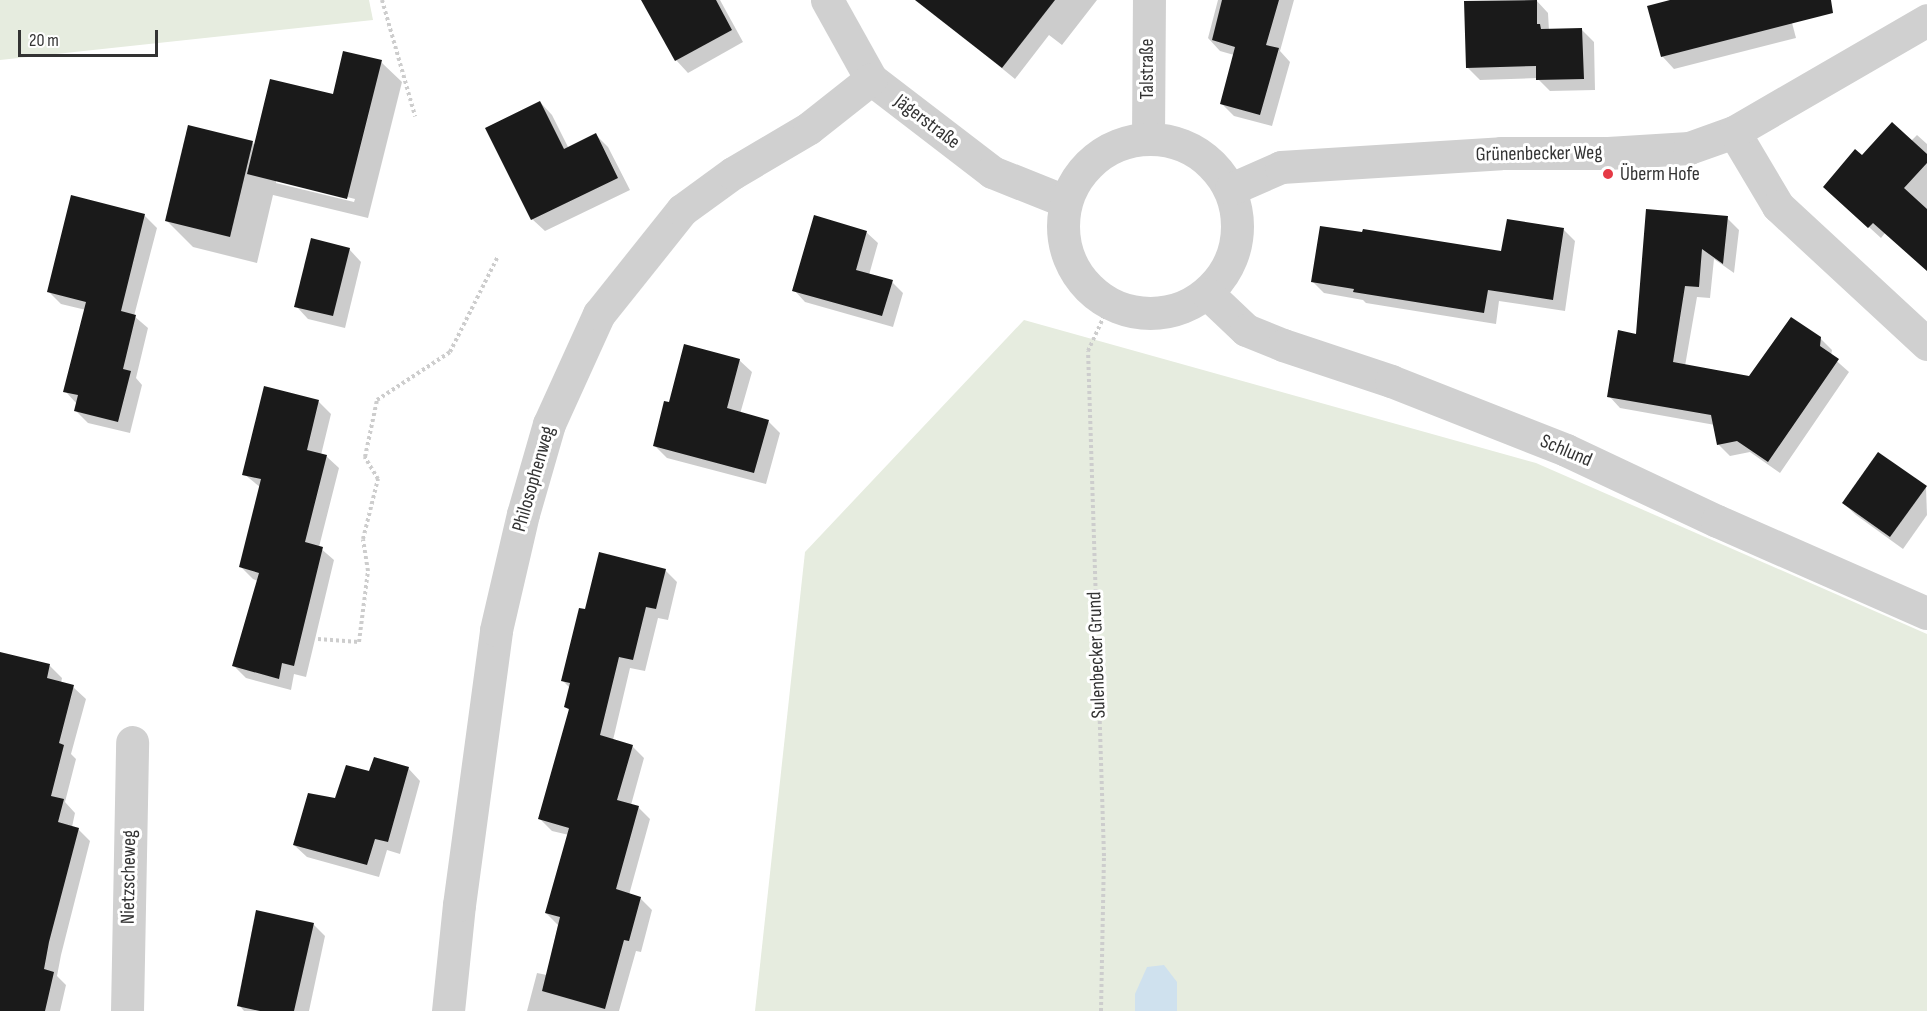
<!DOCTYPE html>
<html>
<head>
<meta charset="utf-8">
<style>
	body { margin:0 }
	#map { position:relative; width:1927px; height:1011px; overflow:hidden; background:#fff; font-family:"Sofia Sans Condensed",sans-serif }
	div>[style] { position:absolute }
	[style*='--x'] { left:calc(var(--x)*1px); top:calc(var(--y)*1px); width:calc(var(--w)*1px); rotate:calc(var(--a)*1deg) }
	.green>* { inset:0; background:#e6ecdf }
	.water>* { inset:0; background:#cfe1ee }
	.shadow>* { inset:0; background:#0003 }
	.building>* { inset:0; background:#1a1a1a }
	.path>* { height:4px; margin-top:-2px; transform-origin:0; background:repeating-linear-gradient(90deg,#cdcdcd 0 3px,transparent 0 6px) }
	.minor>* { height:33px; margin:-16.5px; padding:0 16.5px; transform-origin:16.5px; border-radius:16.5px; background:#d0d0d0 }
	.minor>.ring { margin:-16.5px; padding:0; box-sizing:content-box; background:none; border:33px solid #d0d0d0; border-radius:50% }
	.dots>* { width:16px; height:16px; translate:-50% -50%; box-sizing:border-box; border:3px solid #fff; border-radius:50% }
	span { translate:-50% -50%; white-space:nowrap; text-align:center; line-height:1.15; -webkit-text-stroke:6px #fff; paint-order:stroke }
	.street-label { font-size:20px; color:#333 }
	.poi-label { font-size:20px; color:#333 }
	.left { translate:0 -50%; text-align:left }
	.scale { position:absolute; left:18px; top:30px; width:140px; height:27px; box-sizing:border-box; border:3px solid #333; border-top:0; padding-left:8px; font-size:18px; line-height:21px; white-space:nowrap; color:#333; -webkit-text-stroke:4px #fff; paint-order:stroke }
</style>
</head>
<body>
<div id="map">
	<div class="green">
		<i style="clip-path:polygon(0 0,369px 0,373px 20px,0 60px)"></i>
		<i style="clip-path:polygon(1024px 320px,1536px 463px,1927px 634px,1927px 1011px,755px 1011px,805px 552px)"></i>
	</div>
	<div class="water">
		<i style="clip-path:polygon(1164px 965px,1177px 982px,1177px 1011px,1135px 1011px,1135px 994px,1147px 967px)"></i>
	</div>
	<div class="shadow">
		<i style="clip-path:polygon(643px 0,720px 0,743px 42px,688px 73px,676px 60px)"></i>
		<i style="clip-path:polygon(943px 0,1097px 0,1062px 45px,1049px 35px,1015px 79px,933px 12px)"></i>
		<i style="clip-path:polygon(1218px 0,1294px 0,1280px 51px,1290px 62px,1272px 126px,1234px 116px,1221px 103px,1234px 55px,1220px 51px,1208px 38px)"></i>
		<i style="clip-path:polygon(1536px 0,1548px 13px,1549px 31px,1582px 30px,1594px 42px,1595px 90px,1550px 91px,1537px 78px,1480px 80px,1467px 67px)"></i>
		<i style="clip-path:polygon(1676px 0,1786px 0,1796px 38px,1674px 69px,1662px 56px)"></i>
		<i style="clip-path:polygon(evenodd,381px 62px,402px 82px,368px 218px,273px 195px,257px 263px,193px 247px,166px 220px,252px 142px,255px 146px,334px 96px,381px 62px,276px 179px,355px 199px,354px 202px,276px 183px,276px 179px)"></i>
		<i style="clip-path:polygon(540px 102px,552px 115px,569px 149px,596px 135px,608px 147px,630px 190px,545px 231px,532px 219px)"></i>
		<i style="clip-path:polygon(1917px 135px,1927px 144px,1927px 271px,1885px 233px,1881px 238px,1837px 198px,1862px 157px,1911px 141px)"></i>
		<i style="clip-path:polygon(1647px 211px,1727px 218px,1739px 230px,1734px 273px,1714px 259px,1710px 298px,1697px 297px,1685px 366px,1750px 378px,1820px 338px,1832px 350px,1831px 356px,1849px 372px,1780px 473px,1750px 452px,1730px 456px,1718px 444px,1715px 425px,1620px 408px,1609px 396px,1637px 335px)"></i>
		<i style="clip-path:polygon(144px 215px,157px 228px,134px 316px,148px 328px,136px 378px,142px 385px,130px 433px,88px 423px,76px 411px,77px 404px,65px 391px,86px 310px,61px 304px,48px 291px)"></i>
		<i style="clip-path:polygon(1508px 221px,1564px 230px,1575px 241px,1565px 311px,1499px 301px,1496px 324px,1366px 303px,1363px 300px,1324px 293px,1312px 281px,1503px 253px)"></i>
		<i style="clip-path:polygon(866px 232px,878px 243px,869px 275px,892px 282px,903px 293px,893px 327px,805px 302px,794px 290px)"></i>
		<i style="clip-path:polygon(349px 249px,361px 262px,345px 328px,308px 319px,296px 306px)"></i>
		<i style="clip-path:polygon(739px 360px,752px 372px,740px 414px,768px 421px,780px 433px,766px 484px,667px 458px,654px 445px,670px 404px)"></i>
		<i style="clip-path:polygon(318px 401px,331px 414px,321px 455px,326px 456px,339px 468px,319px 547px,334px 560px,306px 677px,294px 674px,291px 690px,246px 678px,234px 666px,258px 581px,253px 579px,241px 567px,260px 487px,244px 474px)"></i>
		<i style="clip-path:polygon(1926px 487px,1927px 515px,1903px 549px,1856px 515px,1843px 503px)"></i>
		<i style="clip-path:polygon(665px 570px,677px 582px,668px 620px,658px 618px,645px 671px,630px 668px,613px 740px,632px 746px,644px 758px,631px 805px,638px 807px,650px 819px,629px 895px,640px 898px,652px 910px,641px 952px,636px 951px,619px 1011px,527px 1011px,537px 973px,547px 975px,558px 925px,546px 913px,569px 835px,552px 831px,540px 819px,570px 711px,566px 707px,570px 688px,563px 681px,586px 611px)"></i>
		<i style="clip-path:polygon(0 664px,50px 666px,62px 678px,61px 683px,73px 687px,86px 699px,71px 754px,76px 759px,65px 802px,75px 813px,72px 827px,78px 829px,90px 841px,61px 955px,57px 976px,66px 985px,60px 1011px,0 1011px)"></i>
		<i style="clip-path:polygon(408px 768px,420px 781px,400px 854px,387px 850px,379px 877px,307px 857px,294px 845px,337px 800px,370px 773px)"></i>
		<i style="clip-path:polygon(313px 924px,325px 936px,309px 1011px,244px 1011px,239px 1005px)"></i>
	</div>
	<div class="building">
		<i style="clip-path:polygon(641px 0,716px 0,732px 30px,675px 61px)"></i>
		<i style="clip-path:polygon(915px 0,1055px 0,1002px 68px)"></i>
		<i style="clip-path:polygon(1222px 0,1279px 0,1266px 45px,1279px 48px,1260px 115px,1220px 104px,1235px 47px,1212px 40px)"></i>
		<i style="clip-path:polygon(1537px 0,1537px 24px,1540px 24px,1541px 29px,1582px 28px,1584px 79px,1536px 80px,1536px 66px,1466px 68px,1464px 1px)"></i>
		<i style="clip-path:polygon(1670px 0,1831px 0,1833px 13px,1661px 57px,1647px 6px)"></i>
		<i style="clip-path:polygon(343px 51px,382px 60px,347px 199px,247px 174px,270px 79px,333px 94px)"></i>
		<i style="clip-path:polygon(540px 101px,564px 149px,596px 133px,618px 178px,531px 220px,485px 128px)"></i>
		<i style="clip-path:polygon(1892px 122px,1927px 154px,1927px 163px,1904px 188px,1927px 209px,1927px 271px,1873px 223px,1868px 228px,1823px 187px,1855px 149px,1862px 155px)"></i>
		<i style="clip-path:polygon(188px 125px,253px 141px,230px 237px,165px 221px)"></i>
		<i style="clip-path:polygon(71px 195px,145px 214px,121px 311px,136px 315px,123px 369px,131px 371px,118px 422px,74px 411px,78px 395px,63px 392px,86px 302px,47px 292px)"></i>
		<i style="clip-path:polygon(1646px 209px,1728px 216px,1723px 264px,1702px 249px,1699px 287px,1685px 286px,1673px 362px,1749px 376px,1791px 317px,1821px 337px,1820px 346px,1839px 359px,1768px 462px,1737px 441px,1717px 445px,1711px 415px,1607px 397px,1618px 330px,1636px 334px)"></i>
		<i style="clip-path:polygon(814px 215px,867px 231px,856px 270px,893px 280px,882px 316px,792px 291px)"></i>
		<i style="clip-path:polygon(1507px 219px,1564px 228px,1553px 300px,1488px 290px,1484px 313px,1353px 292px,1354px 289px,1311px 282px,1320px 226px,1362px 232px,1363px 229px,1501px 251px)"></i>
		<i style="clip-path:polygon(311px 238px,350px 248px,333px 316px,294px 307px)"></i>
		<i style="clip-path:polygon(684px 344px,740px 359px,727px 408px,769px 420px,754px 473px,653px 446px,664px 401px,669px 402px)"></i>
		<i style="clip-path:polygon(264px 386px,319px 400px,307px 450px,327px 455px,305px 542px,323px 547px,294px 666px,282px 663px,279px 679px,232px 666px,259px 573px,239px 567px,261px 479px,242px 475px)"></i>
		<i style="clip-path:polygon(1878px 452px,1927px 486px,1890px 537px,1842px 503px)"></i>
		<i style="clip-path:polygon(599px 552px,666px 569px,656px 609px,646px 607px,633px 660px,619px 657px,600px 735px,633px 745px,617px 800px,639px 806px,616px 889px,641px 897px,629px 941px,624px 940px,605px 1009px,542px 991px,560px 917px,545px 913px,569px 828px,538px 819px,569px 709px,564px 707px,570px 683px,561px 681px,579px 608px,585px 609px)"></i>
		<i style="clip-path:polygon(0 652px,50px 664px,47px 678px,74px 685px,59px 743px,64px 745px,51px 796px,64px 799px,58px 822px,79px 828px,49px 942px,44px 969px,54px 972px,45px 1011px,0 1011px)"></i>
		<i style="clip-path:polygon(374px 757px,409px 767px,388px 842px,375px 839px,367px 865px,293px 845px,308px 793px,335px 798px,346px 765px,369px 771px)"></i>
		<i style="clip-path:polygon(256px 910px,314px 923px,294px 1011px,260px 1011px,237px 1006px)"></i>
	</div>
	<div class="path">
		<i style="--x:382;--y:0;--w:121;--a:74.1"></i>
		<i style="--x:318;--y:639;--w:41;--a:4.2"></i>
		<i style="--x:359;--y:642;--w:72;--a:-82.8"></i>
		<i style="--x:368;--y:571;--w:32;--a:-99"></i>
		<i style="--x:363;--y:539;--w:62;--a:-76"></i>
		<i style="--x:378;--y:479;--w:26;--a:-121"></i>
		<i style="--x:365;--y:457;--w:58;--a:-78.1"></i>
		<i style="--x:377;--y:400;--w:87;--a:-33.3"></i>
		<i style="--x:450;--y:352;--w:107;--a:-63.4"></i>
		<i style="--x:1101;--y:1011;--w:155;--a:-88.9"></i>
		<i style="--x:1104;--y:856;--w:505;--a:-91.81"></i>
		<i style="--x:1088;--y:351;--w:53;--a:-65.4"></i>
	</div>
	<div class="minor">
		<i style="--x:827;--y:0;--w:90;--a:60.9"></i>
		<i style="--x:871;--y:79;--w:153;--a:37.5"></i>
		<i style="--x:992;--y:172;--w:79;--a:21.7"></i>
		<i style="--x:1734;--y:132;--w:86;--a:59.3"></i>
		<i style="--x:1778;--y:206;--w:203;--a:42.8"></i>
		<i style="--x:1148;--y:138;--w:138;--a:-89.6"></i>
		<i class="ring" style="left:1063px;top:139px;width:141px;height:141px"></i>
		<i style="--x:1231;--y:189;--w:55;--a:-23.7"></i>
		<i style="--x:1281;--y:167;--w:220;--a:-3.6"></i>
		<i style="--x:1501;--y:153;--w:107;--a:0"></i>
		<i style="--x:1608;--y:153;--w:81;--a:-3.5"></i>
		<i style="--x:1689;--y:148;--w:48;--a:-19.6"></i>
		<i style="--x:1734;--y:132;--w:223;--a:-30.1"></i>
		<i style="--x:1208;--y:294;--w:52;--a:43.5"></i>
		<i style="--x:1246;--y:330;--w:40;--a:22"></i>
		<i style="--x:1283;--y:345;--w:114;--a:18.4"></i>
		<i style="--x:1391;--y:381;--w:188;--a:21.5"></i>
		<i style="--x:1566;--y:450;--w:167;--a:25.2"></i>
		<i style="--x:1717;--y:521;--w:229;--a:23.7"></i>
		<i style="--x:127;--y:1011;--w:269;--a:-88.9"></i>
		<i style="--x:448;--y:1011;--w:107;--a:-84.1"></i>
		<i style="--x:459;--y:905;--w:277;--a:-82.3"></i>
		<i style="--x:496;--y:630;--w:119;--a:-76.9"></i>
		<i style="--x:523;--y:514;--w:94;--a:-73.9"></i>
		<i style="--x:549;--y:424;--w:121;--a:-65.6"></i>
		<i style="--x:599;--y:314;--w:133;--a:-51.4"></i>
		<i style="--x:682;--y:210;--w:63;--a:-36"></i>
		<i style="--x:733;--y:173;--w:88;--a:-30.6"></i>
		<i style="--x:809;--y:128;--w:79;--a:-38.3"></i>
	</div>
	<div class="dots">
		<i style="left:1608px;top:174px;background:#e53945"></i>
	</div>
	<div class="street-label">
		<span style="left:1147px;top:69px;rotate:-90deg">Talstraße</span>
		<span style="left:927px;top:122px;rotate:37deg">Jägerstraße</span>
		<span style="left:1539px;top:154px;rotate:-1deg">Grünenbecker Weg</span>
		<span style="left:1566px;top:451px;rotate:23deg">Schlund</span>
		<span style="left:534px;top:479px;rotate:-74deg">Philosophenweg</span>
		<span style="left:1097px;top:655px;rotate:-92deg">Sulenbecker Grund</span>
		<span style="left:129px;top:877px;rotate:-89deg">Nietzscheweg</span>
	</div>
	<div class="poi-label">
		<span class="left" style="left:1620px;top:174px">Überm Hofe</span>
	</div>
	<div class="scale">20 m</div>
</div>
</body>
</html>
